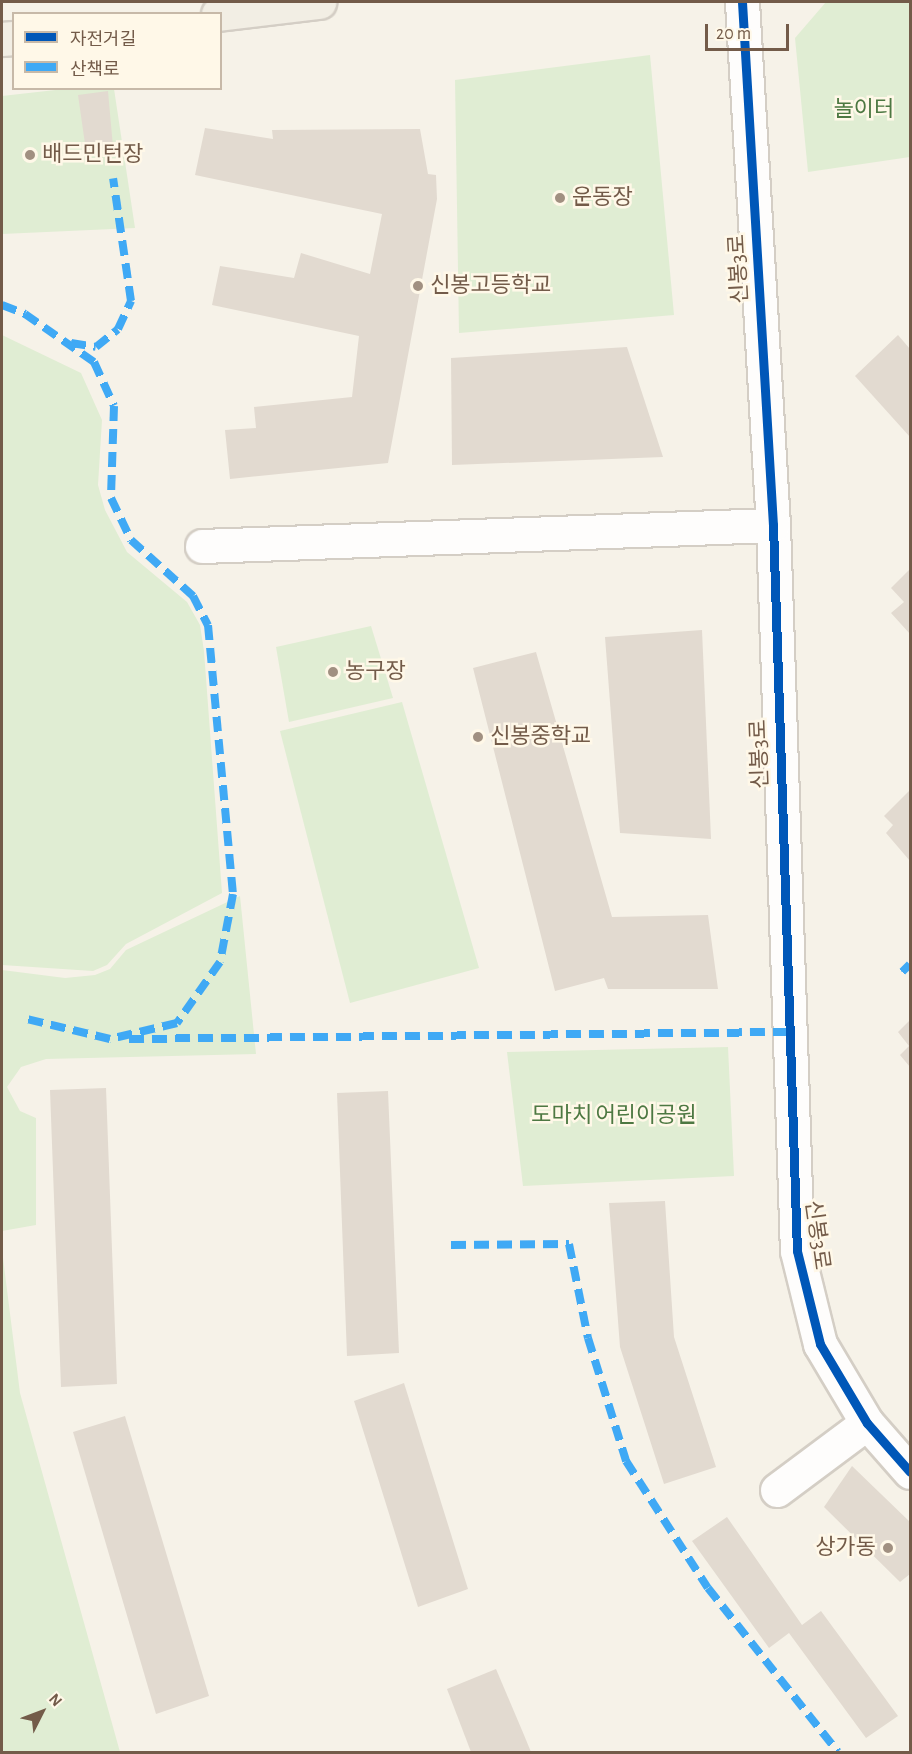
<!DOCTYPE html>
<html>
<head>
<meta charset="utf-8">
<style>
	body { margin:0 }
	#map { position:relative; width:912px; height:1754px; overflow:hidden; background:#f6f2e8; font-family:"Alegreya Sans","Noto Sans KR",sans-serif }
	div>[style] { position:absolute }
	[style*='--x'] { left:calc(var(--x)*1px); top:calc(var(--y)*1px); width:calc(var(--w)*1px); rotate:calc(var(--a)*1deg) }
	.green>* { inset:0; background:#e0edd3 }
	.building>* { inset:0; background:#e2dad0 }
	.roads { filter:drop-shadow(2px 0 #d4cec5) drop-shadow(-2px 0 #d4cec5) drop-shadow(0 2px #d4cec5) drop-shadow(0 -2px #d4cec5) }
	.minor>* { height:33px; margin:-16.5px; padding:0 16.5px; transform-origin:16.5px; border-radius:16.5px; background:#fefdfc }
	.major>* { height:33px; margin:-16.5px; padding:0 16.5px; transform-origin:16.5px; border-radius:16.5px; background:#f2eee4 }
	.quiet>* { height:8px; margin-top:-4px; transform-origin:0; background:repeating-linear-gradient(90deg,#3fa9f5 0 15px,transparent 0 23px) }
	.cycleway>* { height:9px; margin:-4.5px; padding:0 4.5px; transform-origin:4.5px; border-radius:4.5px; background:#0057b8 }
	.dots>* { width:16px; height:16px; translate:-50% -50%; box-sizing:border-box; border:3px solid #fff8e8; border-radius:50% }
	span { translate:-50% -50%; white-space:nowrap; text-align:center; line-height:1.15; -webkit-text-stroke:5px #fff8e8; paint-order:stroke }
	.park-label { font-size:22px; color:#4d7842 }
	.poi-label { font-size:22px; color:#735b49 }
	.left { translate:0 -50%; text-align:left }
	.right { translate:-100% -50%; text-align:right }
	.street-label { font-size:22px; color:#735b49 }
	.frame { position:absolute; inset:0; border:3px solid #735b49; pointer-events:none }
	.legend { position:absolute; left:12px; top:12px; width:210px; height:78px; box-sizing:border-box; background:#fff8e8; border:2px solid #c7b9a8; margin:0; padding:8px 10px; list-style:none; font-size:18px; color:#735b49 }
	.legend li { display:flex; align-items:center; gap:12px; height:30px }
	.legend b { width:30px; border:2px solid #c7b9a8 }
	.north { position:absolute; left:12px; top:1682px; width:60px; height:60px; -webkit-text-stroke:4px #fff8e8; paint-order:stroke; rotate:48deg; font-size:16px; font-weight:700; line-height:24px; text-align:center; color:#735b49 }
	.north::after { content:''; display:block; margin:auto; width:21px; height:27px; background:#735b49; clip-path:polygon(50% 0,100% 100%,50% 72%,0 100%) }
	.scale { position:absolute; left:705px; top:24px; width:84px; height:27px; box-sizing:border-box; border:3px solid #735b49; border-top:0; padding-left:8px; font-size:18px; line-height:21px; white-space:nowrap; color:#735b49; -webkit-text-stroke:4px #fff8e8; paint-order:stroke }
</style>
</head>
<body>
<div id="map">
	<div class="green">
		<i style="clip-path:polygon(826px 2px,910px 2px,910px 157px,808px 172px,795px 38px)"></i>
		<i style="clip-path:polygon(650px 55px,674px 315px,459px 333px,455px 80px)"></i>
		<i style="clip-path:polygon(64px 89px,114px 89px,135px 228px,2px 234px,2px 96px)"></i>
		<i style="clip-path:polygon(2px 335px,81px 373px,102px 420px,98px 485px,105px 510px,127px 552px,187px 602px,200px 625px,204px 651px,222px 893px,126px 944px,107px 965px,93px 971px,2px 965px)"></i>
		<i style="clip-path:polygon(371px 626px,393px 698px,289px 722px,276px 647px)"></i>
		<i style="clip-path:polygon(402px 702px,479px 968px,350px 1003px,280px 731px)"></i>
		<i style="clip-path:polygon(240px 896px,256px 1054px,46px 1059px,21px 1067px,7px 1087px,20px 1111px,36px 1118px,36px 1225px,2px 1231px,2px 970px,65px 978px,95px 975px,110px 969px,126px 950px)"></i>
		<i style="clip-path:polygon(728px 1047px,734px 1176px,523px 1186px,507px 1052px)"></i>
		<i style="clip-path:polygon(2px 1250px,20px 1393px,120px 1752px,2px 1752px)"></i>
	</div>
	<div class="building">
		<i style="clip-path:polygon(108px 91px,113px 147px,86px 151px,78px 95px)"></i>
		<i style="clip-path:polygon(205px 128px,273px 139px,272px 130px,420px 129px,428px 174px,436px 175px,437px 199px,388px 463px,230px 479px,225px 430px,256px 428px,254px 407px,352px 397px,359px 336px,212px 305px,220px 266px,294px 278px,301px 253px,370px 274px,382px 214px,195px 175px)"></i>
		<i style="clip-path:polygon(898px 335px,910px 349px,910px 437px,855px 376px)"></i>
		<i style="clip-path:polygon(627px 347px,663px 457px,452px 465px,451px 358px)"></i>
		<i style="clip-path:polygon(910px 569px,910px 634px,891px 613px,904px 602px,891px 588px)"></i>
		<i style="clip-path:polygon(702px 630px,711px 839px,620px 833px,605px 637px)"></i>
		<i style="clip-path:polygon(536px 652px,612px 917px,708px 915px,718px 989px,608px 989px,604px 978px,555px 991px,473px 668px)"></i>
		<i style="clip-path:polygon(910px 790px,910px 861px,886px 833px,893px 825px,884px 816px)"></i>
		<i style="clip-path:polygon(910px 1020px,910px 1067px,900px 1055px,909px 1046px,898px 1032px)"></i>
		<i style="clip-path:polygon(106px 1088px,117px 1384px,61px 1387px,50px 1090px)"></i>
		<i style="clip-path:polygon(388px 1091px,399px 1353px,347px 1356px,337px 1093px)"></i>
		<i style="clip-path:polygon(665px 1201px,674px 1337px,716px 1467px,664px 1484px,620px 1347px,609px 1203px)"></i>
		<i style="clip-path:polygon(404px 1383px,468px 1589px,418px 1607px,354px 1401px)"></i>
		<i style="clip-path:polygon(125px 1416px,209px 1696px,156px 1714px,73px 1432px)"></i>
		<i style="clip-path:polygon(852px 1466px,910px 1522px,910px 1574px,900px 1582px,824px 1507px)"></i>
		<i style="clip-path:polygon(727px 1517px,802px 1625px,821px 1611px,898px 1716px,866px 1738px,789px 1633px,769px 1648px,692px 1541px)"></i>
		<i style="clip-path:polygon(496px 1669px,524px 1735px,531px 1752px,471px 1752px,447px 1689px)"></i>
	</div>
	<div class="roads">
		<div class="minor">
			<i style="--x:742;--y:2;--w:524;--a:86.61"></i>
			<i style="--x:773;--y:525;--w:726;--a:88.11"></i>
			<i style="--x:797;--y:1251;--w:96;--a:76.1"></i>
			<i style="--x:820;--y:1344;--w:92;--a:59.3"></i>
			<i style="--x:867;--y:1423;--w:65;--a:48.7"></i>
			<i style="--x:202;--y:546;--w:571;--a:-2.11"></i>
			<i style="--x:777;--y:1490;--w:112;--a:-36.7"></i>
		</div>
		<div class="major">
			<i style="--x:218;--y:14;--w:102;--a:-6.8"></i>
			<i style="--x:2;--y:39;--w:12;--a:-5"></i>
		</div>
	</div>
	<div class="quiet">
		<i style="--x:2;--y:305;--w:25;--a:21"></i>
		<i style="--x:25;--y:314;--w:84;--a:34.8"></i>
		<i style="--x:94;--y:362;--w:48;--a:65.6"></i>
		<i style="--x:114;--y:406;--w:92;--a:91.9"></i>
		<i style="--x:111;--y:498;--w:47;--a:64.5"></i>
		<i style="--x:131;--y:540;--w:84;--a:42.1"></i>
		<i style="--x:193;--y:596;--w:33;--a:63"></i>
		<i style="--x:208;--y:625;--w:270;--a:84.7"></i>
		<i style="--x:233;--y:894;--w:69;--a:100.8"></i>
		<i style="--x:220;--y:962;--w:75;--a:125.2"></i>
		<i style="--x:177;--y:1023;--w:69;--a:166.6"></i>
		<i style="--x:110;--y:1039;--w:85;--a:-166.5"></i>
		<i style="--x:71;--y:343;--w:25;--a:9"></i>
		<i style="--x:96;--y:347;--w:28;--a:-39"></i>
		<i style="--x:118;--y:329;--w:31;--a:-65"></i>
		<i style="--x:131;--y:301;--w:124;--a:-98.3"></i>
		<i style="--x:902;--y:972;--w:11;--a:-45"></i>
		<i style="--x:129;--y:1039;--w:660;--a:-0.61"></i>
		<i style="--x:451;--y:1245;--w:118;--a:-0.5"></i>
		<i style="--x:569;--y:1244;--w:96;--a:78.6"></i>
		<i style="--x:588;--y:1338;--w:129;--a:72.8"></i>
		<i style="--x:626;--y:1461;--w:151;--a:57.2"></i>
		<i style="--x:708;--y:1588;--w:209;--a:51.6"></i>
	</div>
	<div class="cycleway">
		<i style="--x:742;--y:2;--w:524;--a:86.61"></i>
		<i style="--x:773;--y:525;--w:726;--a:88.11"></i>
		<i style="--x:797;--y:1251;--w:96;--a:76.1"></i>
		<i style="--x:820;--y:1344;--w:92;--a:59.3"></i>
		<i style="--x:867;--y:1423;--w:65;--a:48.7"></i>
	</div>
	<div class="dots">
		<i style="left:30px;top:155px;background:#a19081"></i>
		<i style="left:560px;top:198px;background:#a19081"></i>
		<i style="left:418px;top:286px;background:#a19081"></i>
		<i style="left:333px;top:672px;background:#a19081"></i>
		<i style="left:478px;top:737px;background:#a19081"></i>
		<i style="left:888px;top:1548px;background:#a19081"></i>
	</div>
	<div class="park-label">
		<span style="left:864px;top:110px">놀이터</span>
		<span style="left:614px;top:1116px">도마치 어린이공원</span>
	</div>
	<div class="poi-label">
		<span class="left" style="left:42px;top:155px">배드민턴장</span>
		<span class="left" style="left:572px;top:198px">운동장</span>
		<span class="left" style="left:430px;top:286px">신봉고등학교</span>
		<span class="left" style="left:345px;top:672px">농구장</span>
		<span class="left" style="left:490px;top:737px">신봉중학교</span>
		<span class="right" style="left:876px;top:1548px">상가동</span>
	</div>
	<div class="street-label">
		<span style="left:739px;top:269px;rotate:-93deg">신봉3로</span>
		<span style="left:760px;top:754px;rotate:-92deg">신봉3로</span>
		<span style="left:817px;top:1235px;rotate:82deg">신봉3로</span>
	</div>
	<div class="frame"></div>
	<ul class="legend">
	<li><b style="height:8px;background:#0057b8"></b>자전거길</li>
	<li><b style="height:8px;background:#3fa9f5"></b>산책로</li>
	</ul>
	<div class="north">N</div>
	<div class="scale">20 m</div>
</div>
</body>
</html>
